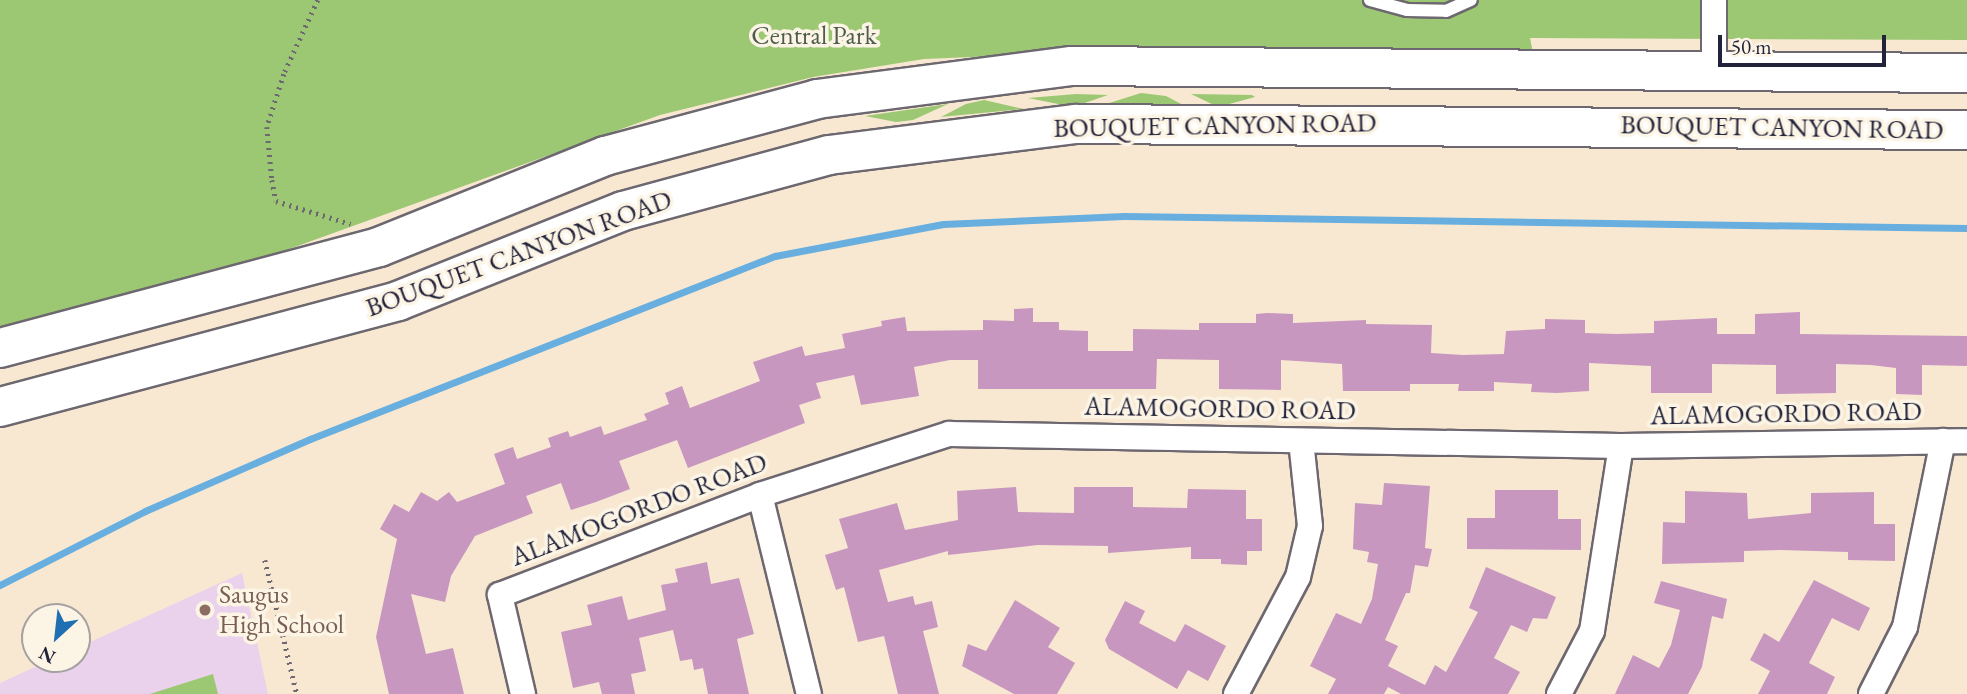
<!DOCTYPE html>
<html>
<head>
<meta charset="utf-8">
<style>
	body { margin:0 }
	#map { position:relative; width:1967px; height:694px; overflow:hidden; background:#f8e8d2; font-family:"EB Garamond",serif }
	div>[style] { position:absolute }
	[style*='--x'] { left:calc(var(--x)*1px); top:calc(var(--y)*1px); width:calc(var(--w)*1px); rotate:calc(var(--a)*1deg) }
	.built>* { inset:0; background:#ead1ec }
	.green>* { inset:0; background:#9cc773 }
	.stream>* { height:7px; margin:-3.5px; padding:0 3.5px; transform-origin:3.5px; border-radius:3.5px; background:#68afdf }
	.building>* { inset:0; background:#c797bf }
	.path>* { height:4.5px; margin-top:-2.25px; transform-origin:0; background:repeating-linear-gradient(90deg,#6d6770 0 2px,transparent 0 7px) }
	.roads { filter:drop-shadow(2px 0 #6d6770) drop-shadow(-2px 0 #6d6770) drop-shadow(0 2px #6d6770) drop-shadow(0 -2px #6d6770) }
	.lane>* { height:12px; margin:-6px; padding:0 6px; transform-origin:6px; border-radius:6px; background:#fff }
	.street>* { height:24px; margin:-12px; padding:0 12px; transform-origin:12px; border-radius:12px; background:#fff }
	.primary>* { height:38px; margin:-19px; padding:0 19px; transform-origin:19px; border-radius:19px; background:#fff }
	.dots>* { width:19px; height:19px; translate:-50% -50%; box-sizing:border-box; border:4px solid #fcf5e5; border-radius:50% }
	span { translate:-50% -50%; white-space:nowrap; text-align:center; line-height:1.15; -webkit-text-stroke:7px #fcf5e5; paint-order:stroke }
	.park-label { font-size:26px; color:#4d5c4f }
	.street-label { font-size:26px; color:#22223b }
	.education-label { font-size:26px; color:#785e54 }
	.left { translate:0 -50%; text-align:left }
	.north { position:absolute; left:21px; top:603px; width:70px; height:70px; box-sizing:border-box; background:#fcf5e5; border:2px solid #a5a1a1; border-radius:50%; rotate:207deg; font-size:19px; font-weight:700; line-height:28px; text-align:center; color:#22223b }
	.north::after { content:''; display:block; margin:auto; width:24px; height:32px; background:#1f6fb2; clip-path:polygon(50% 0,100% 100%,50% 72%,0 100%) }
	.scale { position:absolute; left:1718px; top:35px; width:168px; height:32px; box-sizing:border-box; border:4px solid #22223b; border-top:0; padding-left:9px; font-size:21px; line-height:24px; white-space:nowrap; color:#22223b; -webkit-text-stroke:5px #fcf5e5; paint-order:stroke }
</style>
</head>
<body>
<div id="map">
	<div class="built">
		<i style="clip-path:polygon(242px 573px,268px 694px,0 694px,0 683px,52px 659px,77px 659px,77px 648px)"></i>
	</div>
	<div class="green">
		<i style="clip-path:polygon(0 0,1967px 0,1967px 40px,1530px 38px,1533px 53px,1064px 53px,924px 59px,813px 77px,660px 115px,245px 265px,0 329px)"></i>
		<i style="clip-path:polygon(1141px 93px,1166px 96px,1185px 106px,1103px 105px)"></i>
		<i style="clip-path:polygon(1076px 94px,1108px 95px,1073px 107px,1028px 98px)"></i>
		<i style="clip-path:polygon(1191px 94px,1252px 95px,1255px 97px,1218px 107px)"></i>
		<i style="clip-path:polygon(984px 100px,1024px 109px,941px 117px,966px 104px)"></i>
		<i style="clip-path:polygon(948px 104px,913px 120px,896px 122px,865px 116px)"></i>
		<i style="clip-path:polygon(213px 674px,218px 694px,150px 694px)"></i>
	</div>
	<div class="stream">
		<i style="--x:0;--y:585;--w:163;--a:-27"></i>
		<i style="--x:145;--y:511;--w:180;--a:-23.6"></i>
		<i style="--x:310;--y:439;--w:500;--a:-21.5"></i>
		<i style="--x:775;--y:256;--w:171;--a:-10.8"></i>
		<i style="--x:943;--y:224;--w:181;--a:-2.5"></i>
		<i style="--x:1124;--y:216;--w:843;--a:0.82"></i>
	</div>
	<div class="building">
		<i style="clip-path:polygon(1033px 308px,1033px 322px,1059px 322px,1059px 330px,1088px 331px,1088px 351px,1133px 351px,1133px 329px,1199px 330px,1199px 323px,1256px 323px,1256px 314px,1267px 313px,1293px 314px,1293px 323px,1366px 320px,1366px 324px,1432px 325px,1431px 353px,1463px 355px,1504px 354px,1506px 331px,1545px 329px,1545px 319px,1585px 320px,1585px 333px,1617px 334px,1654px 333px,1654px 321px,1717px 318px,1717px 334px,1755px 334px,1755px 314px,1800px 312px,1800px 334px,1967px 336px,1967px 366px,1922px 365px,1922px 395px,1896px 394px,1896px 368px,1871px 365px,1836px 364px,1836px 393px,1776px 394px,1776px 365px,1712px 364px,1712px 393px,1651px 393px,1651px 366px,1589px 363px,1589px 391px,1557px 393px,1531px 392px,1532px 384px,1494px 382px,1494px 391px,1458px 391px,1459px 384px,1410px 384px,1410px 391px,1343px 391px,1342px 364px,1281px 360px,1281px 390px,1219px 389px,1219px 360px,1157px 359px,1156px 389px,978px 389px,978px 360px,950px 360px,914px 367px,919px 396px,861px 405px,854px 375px,816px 383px,821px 398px,799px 405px,805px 423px,688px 468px,677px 440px,619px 461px,630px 489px,596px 502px,571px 510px,561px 483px,526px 496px,533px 513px,475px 536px,451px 576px,445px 602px,411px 594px,426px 654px,453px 648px,464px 694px,389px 694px,376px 637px,397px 539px,380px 529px,394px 504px,409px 512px,421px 492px,437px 501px,449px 492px,457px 502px,505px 484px,494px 454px,513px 447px,517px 459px,551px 447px,548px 438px,568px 431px,570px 437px,601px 426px,604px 435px,647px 420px,644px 414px,669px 404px,665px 393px,682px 386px,690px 408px,760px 381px,753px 362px,802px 346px,805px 356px,845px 348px,842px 334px,882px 326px,881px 321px,905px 317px,907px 331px,983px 330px,983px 320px,1014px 321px,1014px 309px)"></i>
		<i style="clip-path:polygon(1384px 483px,1430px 486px,1425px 548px,1432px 549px,1428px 567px,1415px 565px,1410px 593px,1406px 593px,1385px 640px,1398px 646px,1388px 666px,1425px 685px,1435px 665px,1446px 672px,1478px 612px,1469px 608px,1486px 567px,1556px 597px,1547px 619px,1533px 618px,1527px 632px,1511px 625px,1494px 658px,1520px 672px,1508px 694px,1401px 694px,1388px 687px,1384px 694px,1328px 694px,1336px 679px,1310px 666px,1336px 613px,1361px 624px,1372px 599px,1378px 564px,1367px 562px,1369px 552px,1353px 549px,1355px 503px,1382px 505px)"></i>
		<i style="clip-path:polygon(1016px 487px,1018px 512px,1074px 513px,1074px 487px,1133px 487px,1133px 507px,1187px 508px,1188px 489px,1246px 490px,1246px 519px,1262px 519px,1262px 551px,1247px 551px,1247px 565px,1221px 564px,1221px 559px,1191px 559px,1191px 547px,1108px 553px,1108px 546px,1038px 545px,948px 555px,948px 551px,879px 570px,888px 602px,913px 596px,915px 605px,932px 601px,938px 627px,923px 631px,939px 694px,898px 694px,884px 636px,858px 642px,844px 587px,836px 590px,825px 555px,848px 548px,839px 519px,897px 503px,905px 530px,958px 520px,957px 491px)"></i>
		<i style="clip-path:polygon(1495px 490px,1558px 490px,1558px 519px,1581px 519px,1581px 550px,1467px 549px,1467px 518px,1495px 518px)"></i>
		<i style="clip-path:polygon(1685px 491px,1747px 493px,1748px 519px,1811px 513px,1811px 493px,1874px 492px,1874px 524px,1895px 524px,1895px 561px,1848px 560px,1848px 552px,1781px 550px,1744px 551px,1744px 562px,1662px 564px,1663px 522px,1685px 523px)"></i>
		<i style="clip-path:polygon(707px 562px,711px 584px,739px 578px,754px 634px,737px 639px,749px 694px,708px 694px,703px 668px,694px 670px,692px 659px,680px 661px,673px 630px,639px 638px,646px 671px,631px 674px,635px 694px,602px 694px,599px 682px,573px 688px,561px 632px,592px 625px,587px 605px,622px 596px,628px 620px,666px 610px,661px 585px,678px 582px,675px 569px)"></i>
		<i style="clip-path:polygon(1814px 580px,1870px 608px,1859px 631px,1832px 618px,1809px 663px,1835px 677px,1827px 694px,1758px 694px,1770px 671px,1750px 660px,1764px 633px,1779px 642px)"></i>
		<i style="clip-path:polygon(1661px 581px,1727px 599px,1723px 619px,1712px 616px,1702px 667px,1688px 694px,1615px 694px,1633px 655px,1659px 668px,1671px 645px,1680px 610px,1654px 603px)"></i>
		<i style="clip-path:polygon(1015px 600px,1060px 628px,1048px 647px,1075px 663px,1057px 694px,1014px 694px,962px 666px,968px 644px,986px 651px)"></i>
		<i style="clip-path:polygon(1125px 601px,1145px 611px,1139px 623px,1175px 642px,1185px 624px,1226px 646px,1208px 681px,1188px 670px,1177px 689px,1109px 649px,1105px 640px)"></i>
	</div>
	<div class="path">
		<i style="--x:318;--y:0;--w:81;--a:114.7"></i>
		<i style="--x:284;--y:74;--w:56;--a:107.8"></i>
		<i style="--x:267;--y:127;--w:53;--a:84.6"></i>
		<i style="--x:272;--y:180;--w:21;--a:79"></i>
		<i style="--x:276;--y:201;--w:78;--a:17"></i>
		<i style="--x:265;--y:560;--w:138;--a:76.6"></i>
	</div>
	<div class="roads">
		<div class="lane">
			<i style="--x:1370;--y:0;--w:38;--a:15"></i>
			<i style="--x:1407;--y:10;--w:39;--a:1"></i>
			<i style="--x:1446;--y:11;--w:27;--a:-24"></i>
		</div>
		<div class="street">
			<i style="--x:1714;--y:70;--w:70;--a:-90"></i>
			<i style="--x:760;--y:495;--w:205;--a:76.2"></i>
			<i style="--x:523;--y:694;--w:102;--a:-103.1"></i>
			<i style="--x:500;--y:595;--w:279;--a:-21"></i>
			<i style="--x:760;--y:495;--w:199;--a:-17.9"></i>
			<i style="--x:949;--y:434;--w:672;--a:1.02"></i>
			<i style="--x:1621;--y:446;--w:346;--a:-0.8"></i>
			<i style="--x:1236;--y:694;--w:132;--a:-62.1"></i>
			<i style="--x:1298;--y:577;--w:52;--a:-76.8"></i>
			<i style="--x:1310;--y:526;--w:85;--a:-96"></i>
			<i style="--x:1559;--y:694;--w:71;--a:-62.4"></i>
			<i style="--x:1592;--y:631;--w:187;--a:-81.1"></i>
			<i style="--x:1871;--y:694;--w:75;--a:-63.1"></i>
			<i style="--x:1905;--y:627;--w:190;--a:-78.5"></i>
		</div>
		<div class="primary">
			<i style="--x:0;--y:348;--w:392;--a:-14.9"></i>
			<i style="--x:379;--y:247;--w:244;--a:-21.9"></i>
			<i style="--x:605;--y:156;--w:220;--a:-15"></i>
			<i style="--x:817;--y:99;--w:257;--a:-7.4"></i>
			<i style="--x:1072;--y:66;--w:895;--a:0.45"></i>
			<i style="--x:0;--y:407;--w:412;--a:-14.9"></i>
			<i style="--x:398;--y:301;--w:242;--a:-21.8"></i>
			<i style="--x:623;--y:211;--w:213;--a:-15.2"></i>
			<i style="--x:829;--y:155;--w:249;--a:-7.2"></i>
			<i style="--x:1076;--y:124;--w:891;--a:0.39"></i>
		</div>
	</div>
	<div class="dots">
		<i style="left:205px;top:610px;background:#8d6e63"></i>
	</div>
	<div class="park-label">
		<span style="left:814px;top:36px">Central Park</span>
	</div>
	<div class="street-label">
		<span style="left:1215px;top:126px;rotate:-1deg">BOUQUET CANYON ROAD</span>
		<span style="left:1782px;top:128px;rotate:1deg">BOUQUET CANYON ROAD</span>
		<span style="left:519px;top:254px;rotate:-20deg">BOUQUET CANYON ROAD</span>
		<span style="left:1220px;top:409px;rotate:1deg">ALAMOGORDO ROAD</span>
		<span style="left:1786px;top:414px;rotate:-1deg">ALAMOGORDO ROAD</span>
		<span style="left:639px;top:510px;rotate:-21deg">ALAMOGORDO ROAD</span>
	</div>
	<div class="education-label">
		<span class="left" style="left:219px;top:610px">Saugus<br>High School</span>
	</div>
	<div class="north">N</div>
	<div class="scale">50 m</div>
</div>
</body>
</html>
